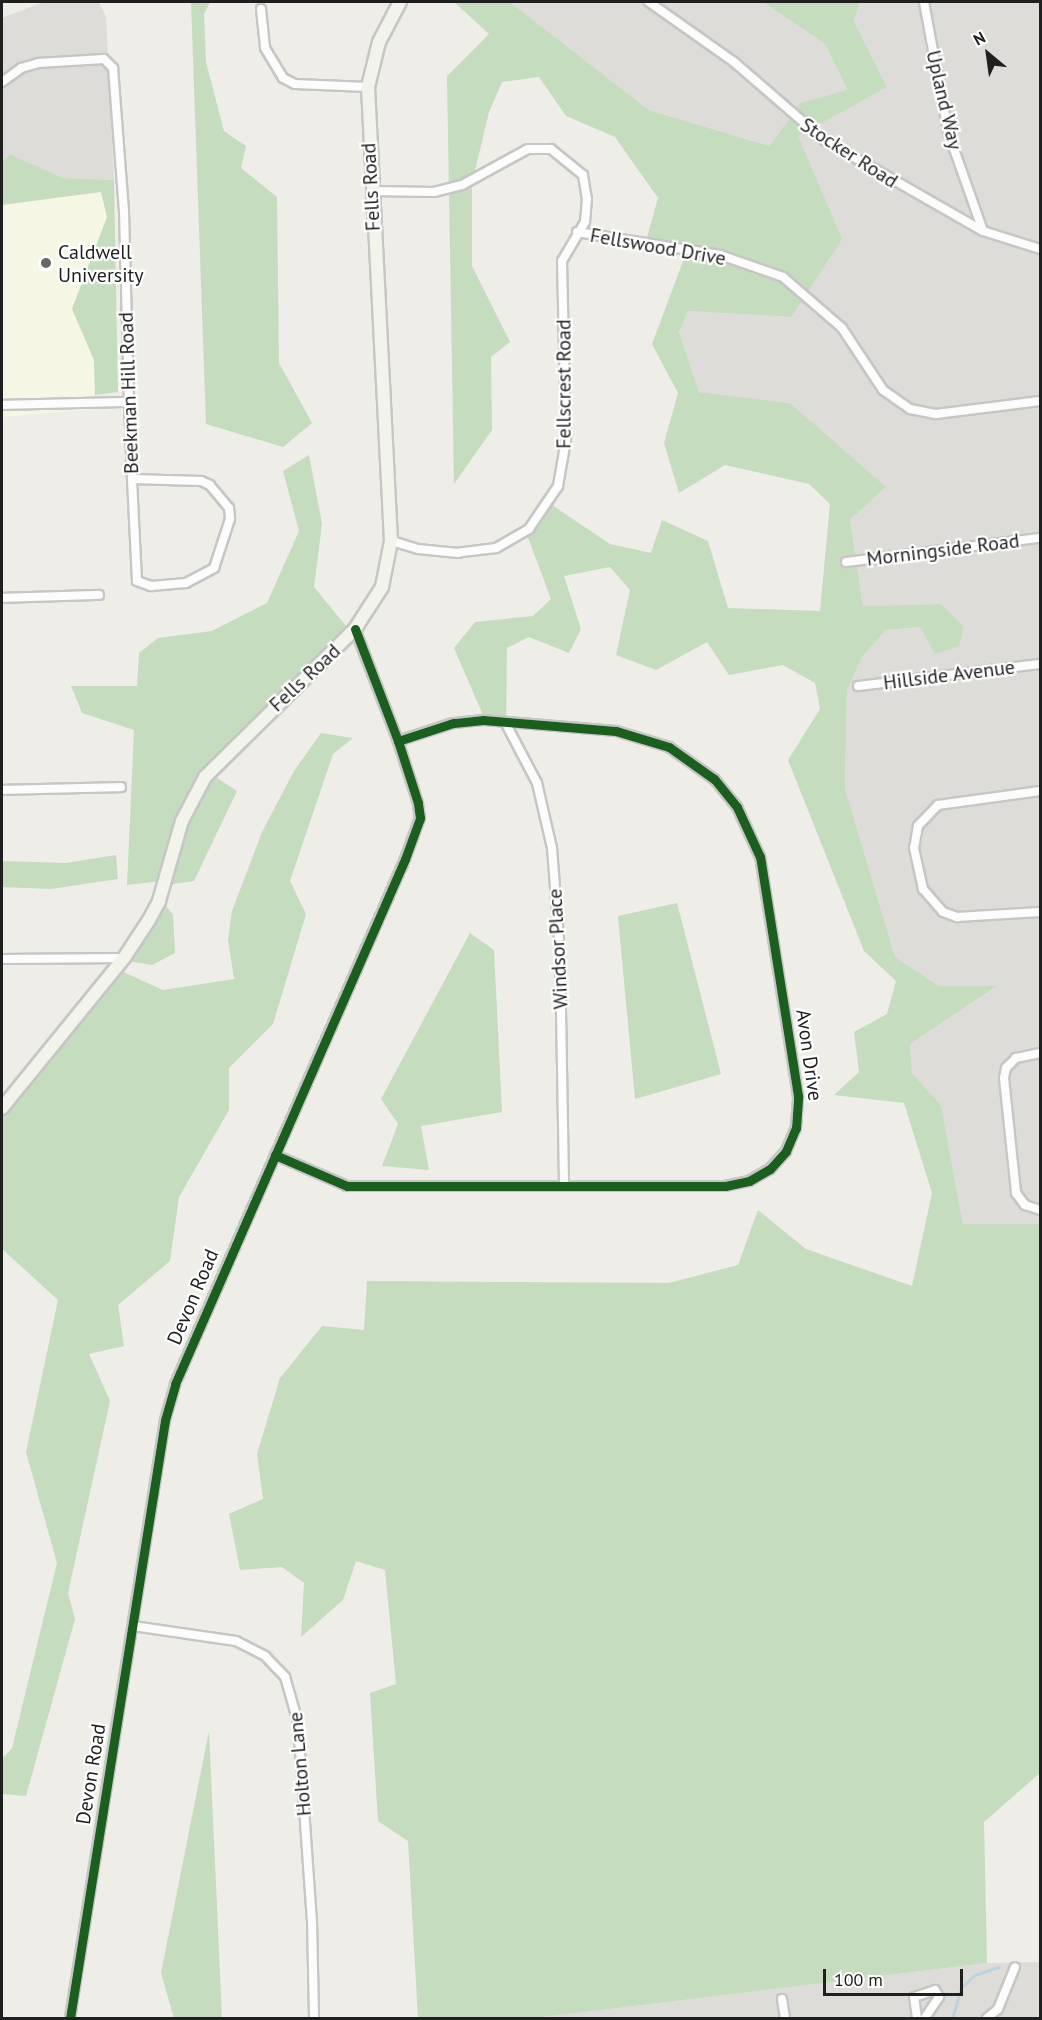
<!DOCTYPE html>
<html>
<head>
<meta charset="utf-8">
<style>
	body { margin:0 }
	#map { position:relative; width:1042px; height:2020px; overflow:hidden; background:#eeede8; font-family:"PT Sans",sans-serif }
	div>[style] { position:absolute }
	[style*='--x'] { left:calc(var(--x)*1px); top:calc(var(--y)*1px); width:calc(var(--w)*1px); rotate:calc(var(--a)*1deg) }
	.residential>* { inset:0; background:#dddcd9 }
	.education>* { inset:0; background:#f5f6e4 }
	.forest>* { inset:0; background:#c5dcbe }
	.stream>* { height:3px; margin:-1.5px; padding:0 1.5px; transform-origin:1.5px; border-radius:1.5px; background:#bcd4e0 }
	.roads { filter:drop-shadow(2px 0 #c6c6c4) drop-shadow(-2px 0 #c6c6c4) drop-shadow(0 2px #c6c6c4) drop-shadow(0 -2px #c6c6c4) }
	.street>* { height:8px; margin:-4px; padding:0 4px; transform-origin:4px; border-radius:4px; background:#fcfcfc }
	.secondary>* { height:12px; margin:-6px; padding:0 6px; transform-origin:6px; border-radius:6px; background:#f2f3eb }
	.cycleway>* { height:9px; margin:-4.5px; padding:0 4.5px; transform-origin:4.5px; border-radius:4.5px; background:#1b5e20 }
	.dots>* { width:16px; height:16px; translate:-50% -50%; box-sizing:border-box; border:3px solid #fff; border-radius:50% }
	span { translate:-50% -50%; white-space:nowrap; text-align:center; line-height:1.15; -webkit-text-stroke:4.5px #fff; paint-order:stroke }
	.street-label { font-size:20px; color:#1f1f1f }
	.poi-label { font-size:20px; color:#1f1f1f }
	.left { translate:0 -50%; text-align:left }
	.frame { position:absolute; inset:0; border:3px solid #1f1f1f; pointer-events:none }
	.north { position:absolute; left:958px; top:24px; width:60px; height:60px; -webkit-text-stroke:4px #fff; paint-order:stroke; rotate:331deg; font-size:16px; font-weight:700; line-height:24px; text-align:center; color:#1f1f1f }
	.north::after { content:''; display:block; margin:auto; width:21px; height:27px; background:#1f1f1f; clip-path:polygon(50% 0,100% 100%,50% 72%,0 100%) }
	.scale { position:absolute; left:823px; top:1969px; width:140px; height:27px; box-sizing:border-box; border:3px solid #1f1f1f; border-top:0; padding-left:8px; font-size:18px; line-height:21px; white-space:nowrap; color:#1f1f1f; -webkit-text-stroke:4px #fff; paint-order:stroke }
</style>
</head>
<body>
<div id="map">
	<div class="residential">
		<i style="clip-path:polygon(44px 2px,99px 2px,106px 17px,114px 180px,63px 178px,10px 154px,2px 162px,2px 18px)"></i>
		<i style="clip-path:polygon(510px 2px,763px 2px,825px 44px,847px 91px,800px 103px,771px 146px,649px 110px)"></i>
		<i style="clip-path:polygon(860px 2px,1040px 2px,1040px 1224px,963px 1224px,941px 1105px,912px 1073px,910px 1044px,996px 987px,939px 986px,895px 957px,845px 788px,847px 690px,862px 657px,886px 630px,920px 627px,941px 604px,863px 606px,850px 520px,885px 488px,790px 403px,699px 392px,679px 332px,688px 311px,791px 317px,797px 135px,887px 87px,854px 21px)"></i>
		<i style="clip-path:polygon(1040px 1962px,1040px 2018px,535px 2018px,987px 1963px)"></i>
	</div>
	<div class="education">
		<i style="clip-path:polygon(101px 191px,107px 217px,72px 309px,94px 360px,95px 409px,2px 417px,2px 205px)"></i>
	</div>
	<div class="forest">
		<i style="clip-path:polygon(191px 2px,210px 2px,204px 14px,206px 62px,224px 131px,246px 146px,241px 168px,277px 197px,279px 363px,312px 423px,283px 447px,206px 424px)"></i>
		<i style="clip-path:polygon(454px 2px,510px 2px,649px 110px,770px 146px,800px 103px,847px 90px,825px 44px,763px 2px,860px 2px,854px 21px,887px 87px,798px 136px,842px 239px,791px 317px,688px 311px,679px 332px,699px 392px,790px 403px,886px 487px,850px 520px,863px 606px,941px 604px,964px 627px,959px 646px,935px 654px,920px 627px,886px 630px,862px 657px,847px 690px,845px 788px,895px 957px,939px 986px,997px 986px,910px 1044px,912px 1073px,941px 1105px,963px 1224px,1040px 1224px,1040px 1773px,984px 1822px,987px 1963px,535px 2018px,418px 2018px,408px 1841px,378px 1821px,370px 1693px,396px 1684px,385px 1570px,356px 1561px,343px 1600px,301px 1637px,304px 1583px,282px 1567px,240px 1570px,229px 1514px,263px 1499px,257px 1454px,280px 1378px,322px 1326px,364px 1330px,367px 1281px,669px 1283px,738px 1265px,758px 1210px,806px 1249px,912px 1286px,932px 1193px,904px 1103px,834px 1095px,859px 1072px,854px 1032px,887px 1014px,896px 981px,864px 951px,788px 760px,820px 709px,815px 683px,783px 665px,729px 675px,707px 642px,656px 670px,616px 655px,630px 590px,610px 567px,564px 576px,581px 629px,569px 653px,529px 637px,507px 648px,506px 723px,486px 722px,454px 648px,475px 622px,533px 616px,551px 599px,527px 535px,552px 505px,610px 544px,651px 553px,662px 520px,708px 541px,728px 608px,820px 611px,830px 504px,809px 484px,725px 465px,679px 493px,664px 443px,678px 393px,652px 344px,688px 248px,646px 241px,658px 198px,615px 137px,566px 116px,539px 77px,502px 82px,489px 112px,472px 183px,472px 266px,510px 342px,491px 357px,492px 430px,454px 484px,447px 76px,489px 34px)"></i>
		<i style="clip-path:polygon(10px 154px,63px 178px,114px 180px,118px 392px,95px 395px,94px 360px,72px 309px,107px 217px,101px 192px,2px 205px,2px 162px)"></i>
		<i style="clip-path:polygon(309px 455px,322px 524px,314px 587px,346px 626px,217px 754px,185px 799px,161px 881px,127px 885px,134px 730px,82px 713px,71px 686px,137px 686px,139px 653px,158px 638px,212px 631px,267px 603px,299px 531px,283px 471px)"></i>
		<i style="clip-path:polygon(321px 733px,353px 738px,333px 754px,290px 881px,306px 914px,273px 1024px,229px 1068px,229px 1110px,179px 1197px,170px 1261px,118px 1305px,124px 1346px,89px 1354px,110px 1401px,68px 1593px,75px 1619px,26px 1796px,2px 1794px,2px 1759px,12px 1748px,57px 1563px,26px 1452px,58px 1300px,2px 1249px,2px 1111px,117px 969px,163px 990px,234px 979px,228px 940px,232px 911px,262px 832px,294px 771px)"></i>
		<i style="clip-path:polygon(214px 776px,237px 791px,194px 881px,168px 885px,195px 803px)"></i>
		<i style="clip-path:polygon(116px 855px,118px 879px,51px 889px,2px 887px,2px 861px,66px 863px)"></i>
		<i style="clip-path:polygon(164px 903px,173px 915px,175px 953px,152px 965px,127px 961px)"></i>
		<i style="clip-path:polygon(677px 903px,721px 1074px,635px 1099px,618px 916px)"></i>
		<i style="clip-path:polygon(470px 933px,494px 950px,502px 1112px,421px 1126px,429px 1170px,382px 1166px,398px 1124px,381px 1099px)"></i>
		<i style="clip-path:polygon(209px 1731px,222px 2018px,174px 2018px,161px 1973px)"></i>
	</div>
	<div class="stream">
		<i style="--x:952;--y:2018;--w:31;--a:-73"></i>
		<i style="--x:961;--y:1988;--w:18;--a:-45"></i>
		<i style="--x:974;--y:1975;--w:26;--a:-18"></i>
	</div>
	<div class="roads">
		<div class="street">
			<i style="--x:649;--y:2;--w:104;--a:35.2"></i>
			<i style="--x:734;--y:62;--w:119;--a:40.9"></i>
			<i style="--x:824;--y:140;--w:183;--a:29.8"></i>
			<i style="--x:983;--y:231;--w:60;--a:17.5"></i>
			<i style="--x:924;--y:2;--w:132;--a:79.5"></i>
			<i style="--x:948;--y:132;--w:105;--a:70.5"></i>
			<i style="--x:261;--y:9;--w:39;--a:84"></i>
			<i style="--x:265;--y:48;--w:35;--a:59"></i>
			<i style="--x:283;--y:78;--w:13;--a:27"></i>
			<i style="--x:295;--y:84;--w:73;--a:2.4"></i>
			<i style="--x:2;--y:82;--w:24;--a:-36"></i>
			<i style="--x:21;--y:68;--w:18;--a:-16"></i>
			<i style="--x:38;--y:63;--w:66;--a:-3.5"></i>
			<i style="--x:104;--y:59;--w:13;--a:45"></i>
			<i style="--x:113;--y:68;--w:143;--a:85.6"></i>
			<i style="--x:124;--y:211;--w:191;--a:88.5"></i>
			<i style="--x:129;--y:402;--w:77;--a:87.8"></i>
			<i style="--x:132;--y:479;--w:102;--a:87.2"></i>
			<i style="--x:137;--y:581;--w:15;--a:20"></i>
			<i style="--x:151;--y:586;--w:35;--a:-5"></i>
			<i style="--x:186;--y:583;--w:32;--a:-28"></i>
			<i style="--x:214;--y:568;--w:52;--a:-71.9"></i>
			<i style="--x:230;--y:519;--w:11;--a:-95"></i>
			<i style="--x:229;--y:508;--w:30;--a:-130"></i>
			<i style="--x:210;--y:485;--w:10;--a:-156"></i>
			<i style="--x:201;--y:481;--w:69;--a:-178.3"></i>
			<i style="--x:371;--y:191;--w:63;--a:0.9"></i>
			<i style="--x:434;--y:192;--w:29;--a:-14"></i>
			<i style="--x:462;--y:185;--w:75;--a:-28.6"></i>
			<i style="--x:528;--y:149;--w:23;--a:0"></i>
			<i style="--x:551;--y:149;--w:41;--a:39.1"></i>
			<i style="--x:583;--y:175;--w:24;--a:81"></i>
			<i style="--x:587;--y:199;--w:23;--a:95"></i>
			<i style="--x:585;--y:222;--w:45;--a:120.5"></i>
			<i style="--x:562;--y:261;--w:179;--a:88.7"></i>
			<i style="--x:566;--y:440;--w:47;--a:99.9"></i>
			<i style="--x:558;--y:486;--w:52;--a:124"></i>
			<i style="--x:529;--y:529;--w:38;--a:150"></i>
			<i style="--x:496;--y:548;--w:38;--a:173"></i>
			<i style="--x:458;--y:553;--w:40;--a:-174.3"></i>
			<i style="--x:418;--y:549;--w:28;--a:-163"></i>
			<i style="--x:577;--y:232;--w:145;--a:9.1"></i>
			<i style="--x:720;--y:255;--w:67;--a:19.2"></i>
			<i style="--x:783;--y:277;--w:78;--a:40.8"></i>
			<i style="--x:842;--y:328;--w:74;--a:56.5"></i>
			<i style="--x:883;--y:390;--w:33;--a:35"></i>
			<i style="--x:910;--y:409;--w:26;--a:11"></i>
			<i style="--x:936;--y:414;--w:105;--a:-7.1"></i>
			<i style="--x:2;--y:405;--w:127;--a:-1.4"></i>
			<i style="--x:846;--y:562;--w:195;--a:-7.1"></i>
			<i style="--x:2;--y:598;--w:97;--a:-1.8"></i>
			<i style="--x:858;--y:686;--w:183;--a:-6.9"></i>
			<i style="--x:505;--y:722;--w:69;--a:62.3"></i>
			<i style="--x:537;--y:783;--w:67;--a:77"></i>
			<i style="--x:552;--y:848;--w:105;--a:85.6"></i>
			<i style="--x:560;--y:953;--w:232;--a:89"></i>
			<i style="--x:2;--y:790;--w:119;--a:-1.4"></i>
			<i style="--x:1040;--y:791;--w:103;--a:172.2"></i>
			<i style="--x:938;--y:805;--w:29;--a:134"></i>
			<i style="--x:918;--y:826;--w:22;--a:100"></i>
			<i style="--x:914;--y:848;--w:42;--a:77.6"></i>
			<i style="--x:923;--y:889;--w:30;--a:49"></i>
			<i style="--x:943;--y:912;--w:15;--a:20"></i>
			<i style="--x:957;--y:917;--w:83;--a:-3.4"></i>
			<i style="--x:2;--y:959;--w:122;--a:-0.5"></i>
			<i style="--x:1040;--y:1053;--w:25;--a:168"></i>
			<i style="--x:1016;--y:1058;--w:14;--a:135"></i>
			<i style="--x:1006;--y:1068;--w:10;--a:101"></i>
			<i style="--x:1004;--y:1078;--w:116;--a:84"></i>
			<i style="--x:1016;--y:1193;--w:15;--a:53"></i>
			<i style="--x:1025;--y:1205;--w:16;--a:18"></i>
			<i style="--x:275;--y:1155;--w:78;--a:23.3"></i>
			<i style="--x:347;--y:1186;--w:378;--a:0"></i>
			<i style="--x:725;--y:1186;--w:25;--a:-12"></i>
			<i style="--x:749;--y:1181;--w:24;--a:-30"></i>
			<i style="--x:770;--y:1169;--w:24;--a:-48"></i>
			<i style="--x:786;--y:1151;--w:25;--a:-67"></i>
			<i style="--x:796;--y:1128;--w:32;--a:-86"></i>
			<i style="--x:798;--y:1096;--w:242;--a:-99"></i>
			<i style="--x:760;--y:857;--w:55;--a:-114.7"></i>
			<i style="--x:737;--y:807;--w:36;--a:-129"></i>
			<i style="--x:714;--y:779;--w:55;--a:-144.6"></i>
			<i style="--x:669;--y:747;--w:55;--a:-163.2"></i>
			<i style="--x:616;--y:731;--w:133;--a:-175.3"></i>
			<i style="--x:483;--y:720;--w:30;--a:174"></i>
			<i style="--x:453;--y:723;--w:58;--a:161.9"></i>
			<i style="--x:133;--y:1626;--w:104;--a:8.3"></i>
			<i style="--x:236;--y:1641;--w:33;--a:27"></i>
			<i style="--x:265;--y:1656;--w:29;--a:46"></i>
			<i style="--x:285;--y:1677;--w:47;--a:73.9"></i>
			<i style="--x:298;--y:1722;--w:198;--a:86"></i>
			<i style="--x:312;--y:1920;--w:98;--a:88.8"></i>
			<i style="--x:782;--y:1999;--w:19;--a:81"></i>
			<i style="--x:70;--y:2018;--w:605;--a:-80.97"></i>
			<i style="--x:165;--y:1420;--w:37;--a:-74"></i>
			<i style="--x:175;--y:1384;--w:573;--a:-66.34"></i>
			<i style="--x:405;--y:859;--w:44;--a:-69.9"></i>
			<i style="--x:420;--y:818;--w:15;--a:-98"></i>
			<i style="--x:418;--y:803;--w:65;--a:-107.9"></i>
			<i style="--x:398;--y:741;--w:120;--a:-111"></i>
			<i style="--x:917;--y:2018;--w:21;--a:-98"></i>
			<i style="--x:914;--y:1997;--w:22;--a:-18"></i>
			<i style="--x:935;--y:1990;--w:8;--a:60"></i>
			<i style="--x:939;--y:1997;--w:25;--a:124"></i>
			<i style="--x:987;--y:2018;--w:14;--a:-39"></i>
			<i style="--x:998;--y:2009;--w:45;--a:-68"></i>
		</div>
		<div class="secondary">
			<i style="--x:2;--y:1108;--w:193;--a:-50.9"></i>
			<i style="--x:124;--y:958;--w:45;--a:-56.7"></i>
			<i style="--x:149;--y:920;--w:21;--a:-62"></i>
			<i style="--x:159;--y:901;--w:83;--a:-74"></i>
			<i style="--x:182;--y:821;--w:50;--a:-62.4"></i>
			<i style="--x:205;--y:777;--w:211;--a:-44.6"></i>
			<i style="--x:355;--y:629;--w:50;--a:-57.3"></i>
			<i style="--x:382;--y:587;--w:47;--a:-78.9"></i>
			<i style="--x:391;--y:541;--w:455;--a:-92.9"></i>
			<i style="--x:368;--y:87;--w:46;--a:-76.3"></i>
			<i style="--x:379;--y:42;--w:45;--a:-62.3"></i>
		</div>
	</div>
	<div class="cycleway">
		<i style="--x:275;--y:1155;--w:78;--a:23.3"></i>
		<i style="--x:347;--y:1186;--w:378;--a:0"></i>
		<i style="--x:725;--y:1186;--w:25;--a:-12"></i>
		<i style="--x:749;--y:1181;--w:24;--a:-30"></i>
		<i style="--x:770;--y:1169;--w:24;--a:-48"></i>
		<i style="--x:786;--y:1151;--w:25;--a:-67"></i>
		<i style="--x:796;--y:1128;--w:32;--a:-86"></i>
		<i style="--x:798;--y:1096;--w:242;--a:-99"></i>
		<i style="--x:760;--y:857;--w:55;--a:-114.7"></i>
		<i style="--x:737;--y:807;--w:36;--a:-129"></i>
		<i style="--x:714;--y:779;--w:55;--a:-144.6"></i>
		<i style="--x:669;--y:747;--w:55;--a:-163.2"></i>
		<i style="--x:616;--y:731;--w:133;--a:-175.3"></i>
		<i style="--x:483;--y:720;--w:30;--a:174"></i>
		<i style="--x:453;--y:723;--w:58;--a:161.9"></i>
		<i style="--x:70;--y:2018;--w:605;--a:-80.97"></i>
		<i style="--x:165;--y:1420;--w:37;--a:-74"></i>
		<i style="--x:175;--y:1384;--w:573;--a:-66.34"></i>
		<i style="--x:405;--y:859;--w:44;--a:-69.9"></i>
		<i style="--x:420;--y:818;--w:15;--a:-98"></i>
		<i style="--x:418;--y:803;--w:65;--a:-107.9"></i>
		<i style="--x:398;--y:741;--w:120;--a:-111"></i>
	</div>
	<div class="dots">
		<i style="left:46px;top:263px;background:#676765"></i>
	</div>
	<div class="street-label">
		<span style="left:944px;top:100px;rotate:77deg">Upland Way</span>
		<span style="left:849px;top:153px;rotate:33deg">Stocker Road</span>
		<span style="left:371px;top:187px;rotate:-93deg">Fells Road</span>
		<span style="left:658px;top:247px;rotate:10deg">Fellswood Drive</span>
		<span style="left:564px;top:384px;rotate:-90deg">Fellscrest Road</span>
		<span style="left:129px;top:393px;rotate:-92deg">Beekman Hill Road</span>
		<span style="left:943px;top:550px;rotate:-7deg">Morningside Road</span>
		<span style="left:949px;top:675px;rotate:-7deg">Hillside Avenue</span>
		<span style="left:305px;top:678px;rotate:-43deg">Fells Road</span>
		<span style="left:558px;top:949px;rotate:-93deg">Windsor Place</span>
		<span style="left:809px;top:1055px;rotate:82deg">Avon Drive</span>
		<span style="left:193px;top:1297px;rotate:-67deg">Devon Road</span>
		<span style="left:300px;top:1764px;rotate:-95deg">Holton Lane</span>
		<span style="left:91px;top:1774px;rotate:-81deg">Devon Road</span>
	</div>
	<div class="poi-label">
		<span class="left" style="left:58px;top:264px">Caldwell<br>University</span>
	</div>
	<div class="frame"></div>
	<div class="north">N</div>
	<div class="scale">100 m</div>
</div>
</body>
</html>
